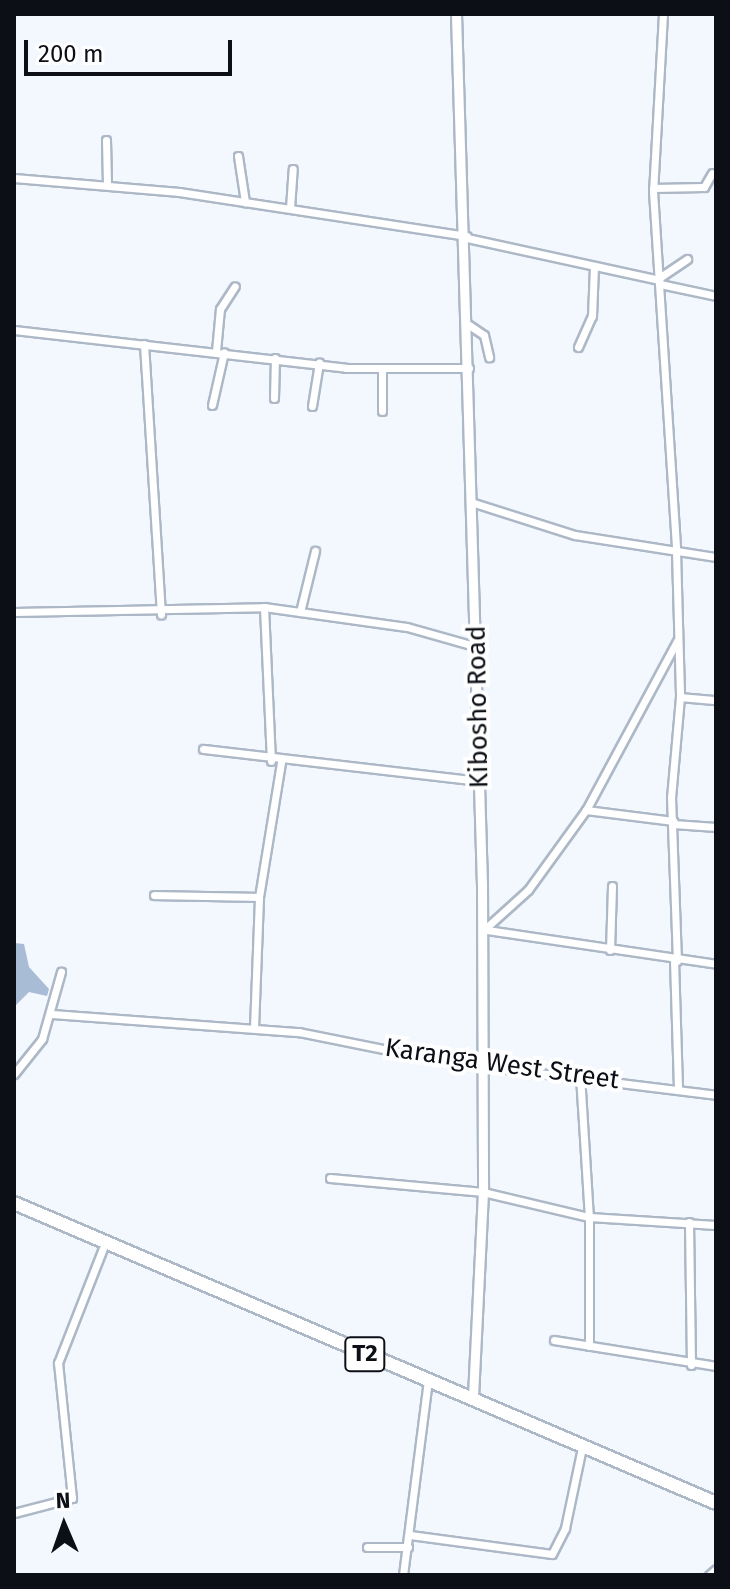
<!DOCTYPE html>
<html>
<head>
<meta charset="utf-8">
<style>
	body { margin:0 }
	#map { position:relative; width:730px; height:1589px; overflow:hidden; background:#f3f7fe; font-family:"Fira Sans",sans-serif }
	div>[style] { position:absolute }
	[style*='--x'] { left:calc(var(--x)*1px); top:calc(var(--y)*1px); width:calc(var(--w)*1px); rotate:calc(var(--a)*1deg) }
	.water>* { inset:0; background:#a9bcd6 }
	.roads { filter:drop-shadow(2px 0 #adb8c7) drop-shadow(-2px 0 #adb8c7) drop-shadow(0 2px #adb8c7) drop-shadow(0 -2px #adb8c7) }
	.street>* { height:7px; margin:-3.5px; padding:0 3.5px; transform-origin:3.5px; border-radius:3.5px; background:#fff }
	.secondary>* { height:9px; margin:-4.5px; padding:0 4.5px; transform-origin:4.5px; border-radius:4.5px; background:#fff }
	.highway>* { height:12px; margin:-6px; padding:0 6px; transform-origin:6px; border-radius:6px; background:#fff }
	span { translate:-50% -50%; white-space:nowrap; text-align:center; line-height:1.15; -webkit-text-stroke:8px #fff; paint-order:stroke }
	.shield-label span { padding:2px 6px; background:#fff; border:2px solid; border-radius:6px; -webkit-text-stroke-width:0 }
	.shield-label { font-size:24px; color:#0c0f15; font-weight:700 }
	.street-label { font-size:26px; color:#0c0f15 }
	.frame { position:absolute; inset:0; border:16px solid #0c0f15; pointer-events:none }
	.north { position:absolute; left:24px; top:1485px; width:80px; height:80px; -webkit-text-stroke:6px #fff; paint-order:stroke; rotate:358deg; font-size:22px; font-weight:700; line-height:32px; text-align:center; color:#0c0f15 }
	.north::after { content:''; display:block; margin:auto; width:28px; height:36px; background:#0c0f15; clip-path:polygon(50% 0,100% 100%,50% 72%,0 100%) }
	.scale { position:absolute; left:24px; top:40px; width:208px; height:36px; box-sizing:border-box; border:4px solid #0c0f15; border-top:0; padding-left:10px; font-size:24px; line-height:28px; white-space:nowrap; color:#0c0f15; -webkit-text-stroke:6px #fff; paint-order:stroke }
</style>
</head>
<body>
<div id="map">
	<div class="water">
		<i style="clip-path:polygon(14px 943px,24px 944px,29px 967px,49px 989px,47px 996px,29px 992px,14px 1007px)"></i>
	</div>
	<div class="roads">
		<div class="street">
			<i style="--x:663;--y:14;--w:177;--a:93.2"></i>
			<i style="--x:653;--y:191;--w:361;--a:86.3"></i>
			<i style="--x:676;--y:551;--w:146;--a:88.4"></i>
			<i style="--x:680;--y:697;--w:100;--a:95.1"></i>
			<i style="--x:671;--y:797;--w:164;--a:87.9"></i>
			<i style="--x:106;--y:140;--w:45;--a:88.7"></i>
			<i style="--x:238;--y:156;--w:47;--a:81.3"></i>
			<i style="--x:14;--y:178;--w:166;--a:4.8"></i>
			<i style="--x:179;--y:192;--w:291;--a:8.7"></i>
			<i style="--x:653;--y:188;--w:51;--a:-1.1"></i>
			<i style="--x:704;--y:187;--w:16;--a:-60"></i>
			<i style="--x:290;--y:208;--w:39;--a:-86"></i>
			<i style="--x:467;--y:238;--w:197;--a:12.3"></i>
			<i style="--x:659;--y:278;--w:34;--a:-34"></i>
			<i style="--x:660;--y:284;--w:57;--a:12.1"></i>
			<i style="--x:469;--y:325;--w:18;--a:34"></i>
			<i style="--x:484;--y:335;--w:23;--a:77"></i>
			<i style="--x:14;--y:330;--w:334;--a:6.5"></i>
			<i style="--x:346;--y:368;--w:123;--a:0"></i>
			<i style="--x:144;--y:344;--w:271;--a:86.4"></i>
			<i style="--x:578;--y:347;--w:34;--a:-66"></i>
			<i style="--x:592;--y:316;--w:50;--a:-87.7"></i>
			<i style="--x:216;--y:351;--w:42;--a:-84.6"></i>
			<i style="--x:220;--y:309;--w:27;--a:-57"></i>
			<i style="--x:274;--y:398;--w:40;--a:-88.6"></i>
			<i style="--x:212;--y:405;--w:54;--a:-77.2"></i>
			<i style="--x:312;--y:406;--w:44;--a:-80.8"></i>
			<i style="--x:382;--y:411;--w:42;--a:-90"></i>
			<i style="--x:474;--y:503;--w:106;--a:17.6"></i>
			<i style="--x:575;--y:535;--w:143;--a:8.9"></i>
			<i style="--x:264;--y:607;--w:154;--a:87.4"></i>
			<i style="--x:14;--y:612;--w:250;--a:-1.1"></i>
			<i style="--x:264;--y:607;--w:144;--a:8"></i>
			<i style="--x:407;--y:627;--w:74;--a:15.7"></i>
			<i style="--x:300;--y:612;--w:63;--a:-76.2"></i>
			<i style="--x:680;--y:697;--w:36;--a:5"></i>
			<i style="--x:203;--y:749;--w:279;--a:6.6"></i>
			<i style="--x:586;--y:810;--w:88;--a:7.2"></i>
			<i style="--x:673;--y:824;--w:43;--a:4"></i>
			<i style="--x:154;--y:895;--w:105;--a:1.1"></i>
			<i style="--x:487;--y:927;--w:55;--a:-42.1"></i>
			<i style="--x:528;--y:890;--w:99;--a:-54.1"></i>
			<i style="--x:586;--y:810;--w:192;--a:-61.7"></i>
			<i style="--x:487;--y:930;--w:232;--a:8.4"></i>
			<i style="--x:610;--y:950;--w:64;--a:-88.2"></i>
			<i style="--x:674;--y:960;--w:128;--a:88.2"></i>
			<i style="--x:52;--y:1014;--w:248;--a:4.2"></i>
			<i style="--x:299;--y:1032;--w:152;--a:11.4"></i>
			<i style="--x:448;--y:1062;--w:270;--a:7"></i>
			<i style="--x:254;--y:1028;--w:131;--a:-87.8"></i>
			<i style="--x:259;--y:897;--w:137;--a:-80.7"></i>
			<i style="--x:14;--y:1074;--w:45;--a:-51.3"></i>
			<i style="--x:42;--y:1039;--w:70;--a:-74.2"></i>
			<i style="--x:580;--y:1075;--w:142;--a:86.4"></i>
			<i style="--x:589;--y:1217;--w:127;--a:3.6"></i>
			<i style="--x:330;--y:1178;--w:154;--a:5.2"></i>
			<i style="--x:483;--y:1192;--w:109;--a:13.3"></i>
			<i style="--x:589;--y:1217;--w:129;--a:90"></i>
			<i style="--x:689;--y:1222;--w:143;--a:89.2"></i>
			<i style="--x:554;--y:1340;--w:164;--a:9.1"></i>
			<i style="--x:14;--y:1513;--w:60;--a:-14.5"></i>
			<i style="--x:72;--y:1498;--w:136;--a:-95.9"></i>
			<i style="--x:58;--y:1363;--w:129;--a:-68.6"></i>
			<i style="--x:410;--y:1535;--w:143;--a:7.6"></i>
			<i style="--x:552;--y:1554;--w:29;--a:-63"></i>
			<i style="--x:565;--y:1528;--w:83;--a:-78.1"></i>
			<i style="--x:367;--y:1547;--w:41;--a:0"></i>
			<i style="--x:403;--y:1575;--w:196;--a:-82.7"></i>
			<i style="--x:709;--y:1575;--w:9;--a:-41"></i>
		</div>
		<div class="secondary">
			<i style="--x:456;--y:14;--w:870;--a:88.29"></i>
			<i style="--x:482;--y:884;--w:308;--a:89.8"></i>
			<i style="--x:483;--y:1192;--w:208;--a:92.8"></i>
		</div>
		<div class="highway">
			<i style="--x:14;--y:1203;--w:763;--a:23.14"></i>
		</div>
	</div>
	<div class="shield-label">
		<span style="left:365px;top:1354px">T2</span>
	</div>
	<div class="street-label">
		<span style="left:478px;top:707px;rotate:-91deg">Kibosho Road</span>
		<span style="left:502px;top:1064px;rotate:8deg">Karanga West Street</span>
	</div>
	<div class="frame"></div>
	<div class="north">N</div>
	<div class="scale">200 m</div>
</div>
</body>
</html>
